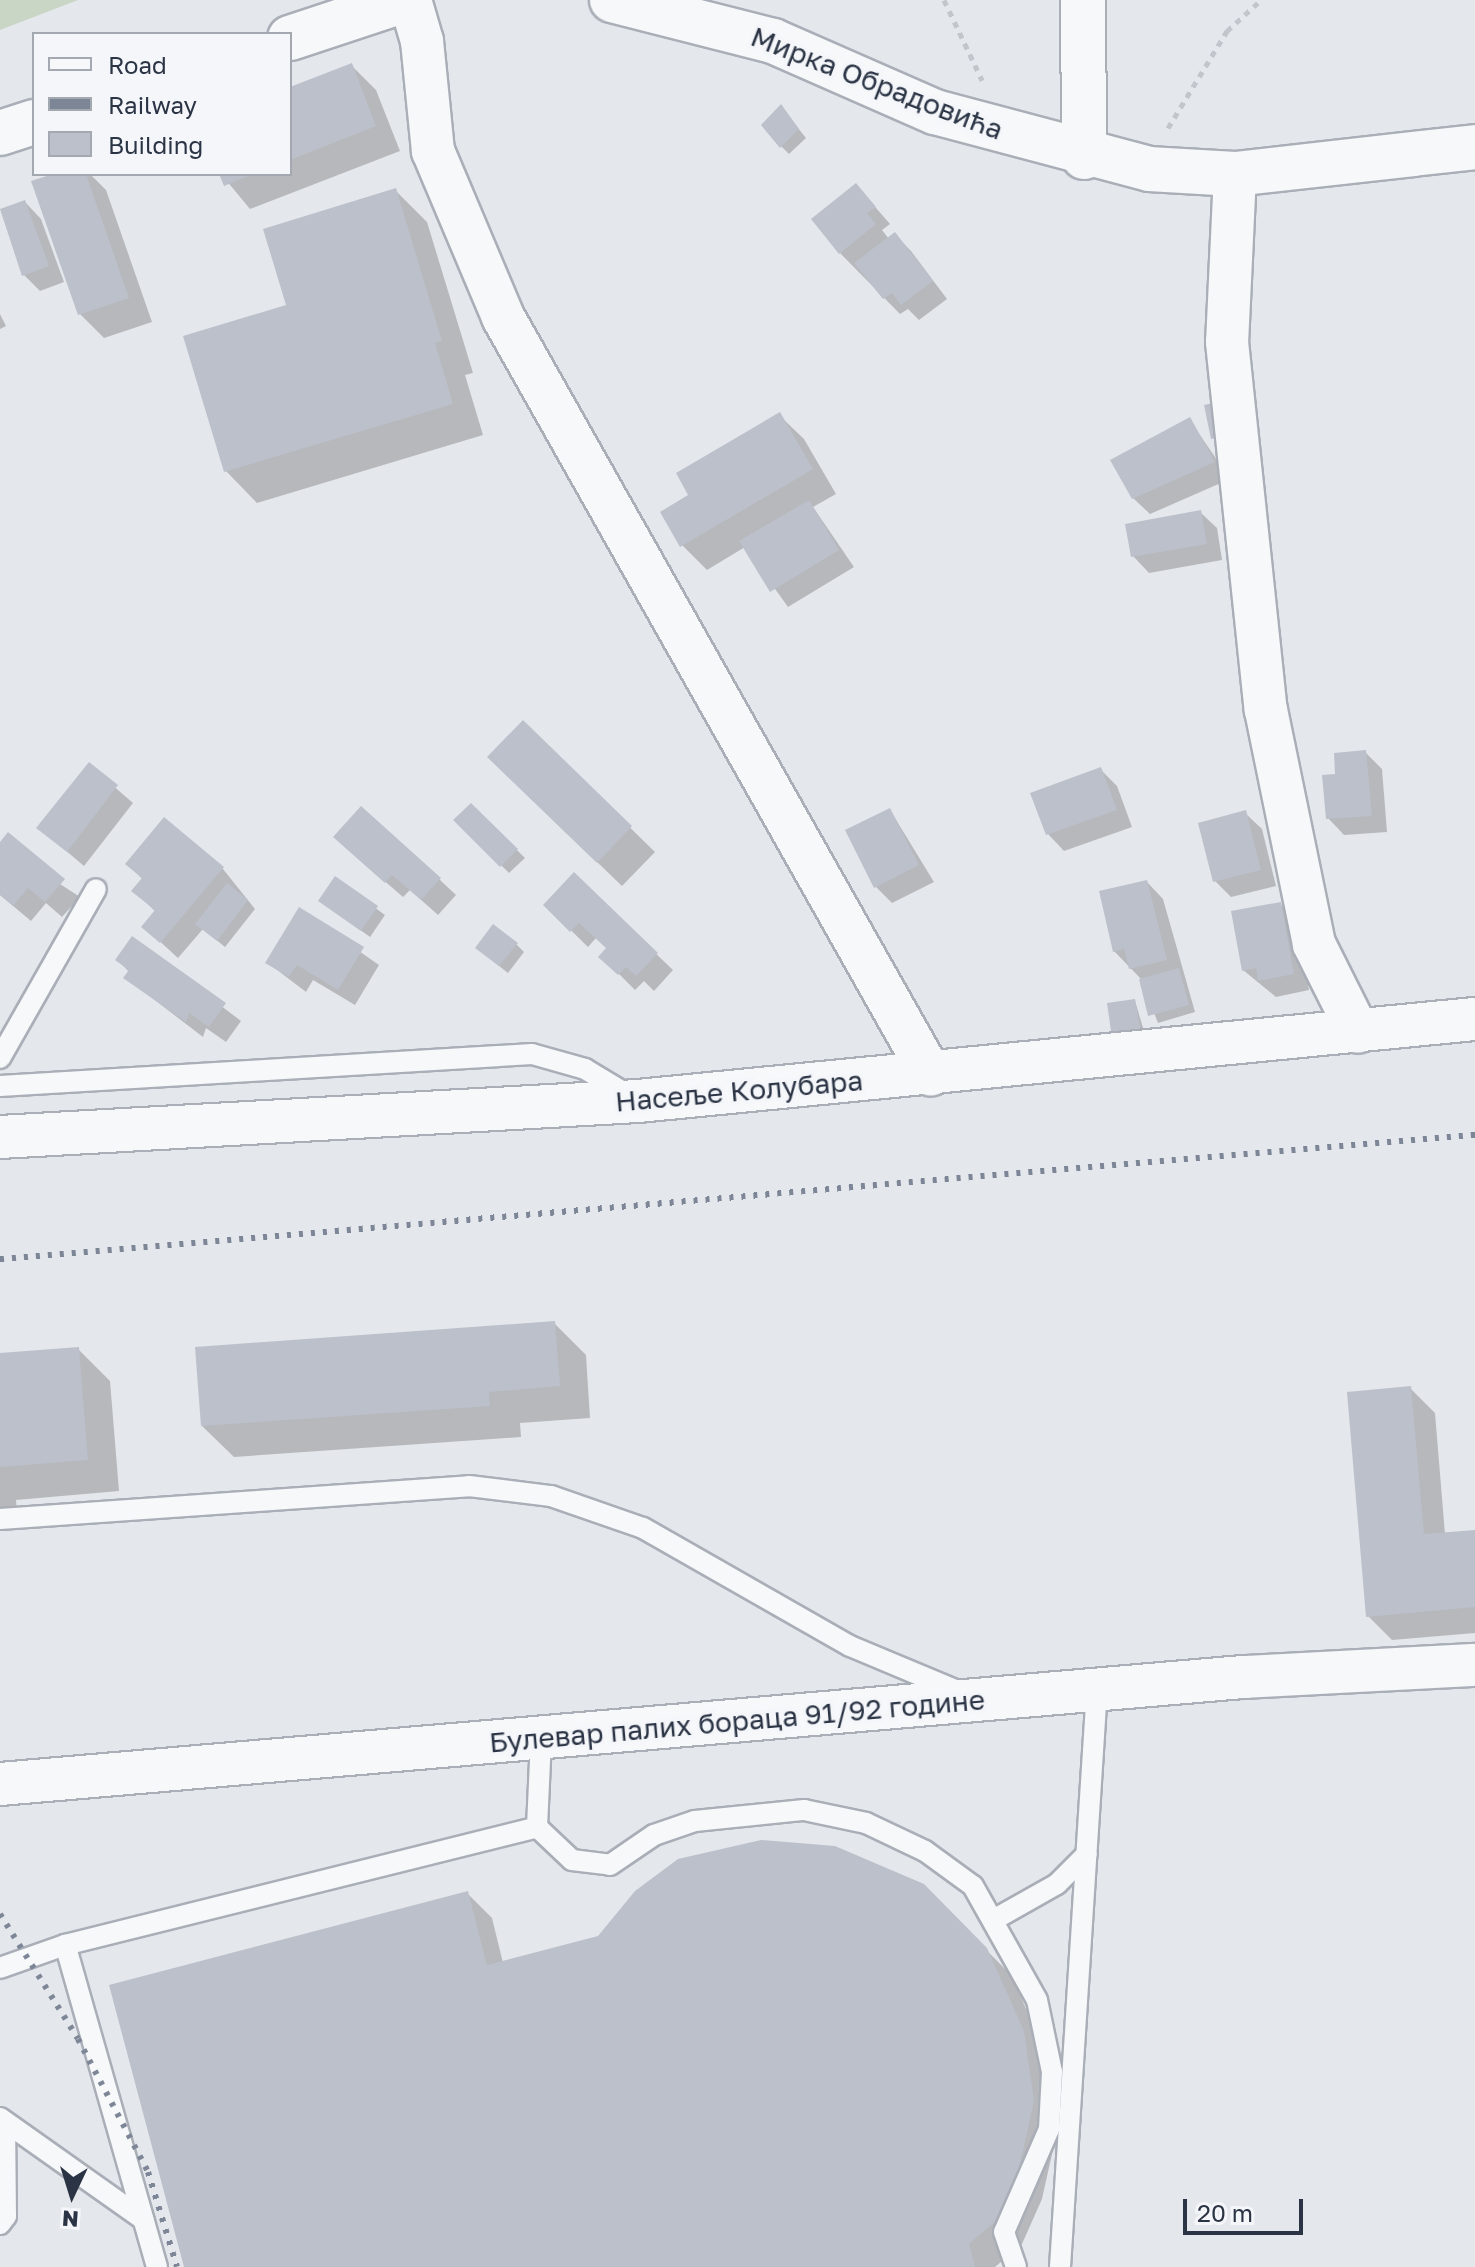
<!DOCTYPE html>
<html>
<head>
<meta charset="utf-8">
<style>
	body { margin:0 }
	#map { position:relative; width:1475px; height:2267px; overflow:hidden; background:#e4e7ec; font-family:"Golos Text",sans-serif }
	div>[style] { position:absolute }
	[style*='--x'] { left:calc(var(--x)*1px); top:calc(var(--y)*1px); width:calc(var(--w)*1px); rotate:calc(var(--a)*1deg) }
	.green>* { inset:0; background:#c9d6c5 }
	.shadow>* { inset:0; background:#0003 }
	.building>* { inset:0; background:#bbc0ca }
	.path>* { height:5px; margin-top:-2.5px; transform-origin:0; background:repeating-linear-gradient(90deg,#c2c5cb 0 6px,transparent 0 12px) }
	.roads { filter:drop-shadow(2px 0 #a9aeb7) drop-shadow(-2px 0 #a9aeb7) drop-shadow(0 2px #a9aeb7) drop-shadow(0 -2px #a9aeb7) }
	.service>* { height:20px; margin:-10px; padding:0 10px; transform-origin:10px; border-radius:10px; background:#f7f8fa }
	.minor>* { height:42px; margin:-21px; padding:0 21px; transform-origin:21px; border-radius:21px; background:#f7f8fa }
	.tertiary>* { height:44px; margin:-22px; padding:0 22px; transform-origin:22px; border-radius:22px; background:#f7f8fa }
	.rail>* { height:6px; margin-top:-3px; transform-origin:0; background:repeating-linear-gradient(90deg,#7d8696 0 4px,transparent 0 12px) }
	span { translate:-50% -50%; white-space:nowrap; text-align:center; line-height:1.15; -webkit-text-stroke:7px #f4f6f9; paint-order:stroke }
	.street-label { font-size:28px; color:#2b3445 }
	.legend { position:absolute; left:32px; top:32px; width:260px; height:144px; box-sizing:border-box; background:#f4f6f9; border:2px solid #a4a8b1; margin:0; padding:10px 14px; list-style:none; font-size:24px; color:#2b3445 }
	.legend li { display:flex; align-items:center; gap:16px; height:40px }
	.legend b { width:40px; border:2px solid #a4a8b1 }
	.north { position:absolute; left:32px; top:2155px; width:80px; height:80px; -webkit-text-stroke:6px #f4f6f9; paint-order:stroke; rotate:184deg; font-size:22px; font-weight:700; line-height:32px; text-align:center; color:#2b3445 }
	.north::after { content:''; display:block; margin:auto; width:28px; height:36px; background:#2b3445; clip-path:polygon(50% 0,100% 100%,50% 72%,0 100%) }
	.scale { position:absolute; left:1183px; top:2199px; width:120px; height:36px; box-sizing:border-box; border:4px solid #2b3445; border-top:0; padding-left:10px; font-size:24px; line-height:28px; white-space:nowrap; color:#2b3445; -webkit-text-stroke:6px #f4f6f9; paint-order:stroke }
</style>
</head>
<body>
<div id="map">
	<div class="green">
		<i style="clip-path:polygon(0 0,78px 0,0 30px)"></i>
	</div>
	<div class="shadow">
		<i style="clip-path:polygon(351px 65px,376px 90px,400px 151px,250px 209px,221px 174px,290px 174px,290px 89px)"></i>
		<i style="clip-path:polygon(781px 107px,806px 138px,789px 154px,781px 146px)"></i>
		<i style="clip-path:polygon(59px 174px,90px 174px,106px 190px,152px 322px,104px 338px,80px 314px)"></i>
		<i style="clip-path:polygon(856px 185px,890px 224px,882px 230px,889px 239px,894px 234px,911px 251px,947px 299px,919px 320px,908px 309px,900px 314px,840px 253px)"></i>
		<i style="clip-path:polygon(395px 190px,427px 222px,473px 373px,465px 375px,483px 435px,257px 503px,226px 471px,289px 307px)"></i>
		<i style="clip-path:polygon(25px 202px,41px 219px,64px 282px,40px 291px,24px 275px,1px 211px)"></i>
		<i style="clip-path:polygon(0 314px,6px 326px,0 329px)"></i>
		<i style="clip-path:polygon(779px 415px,804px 439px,836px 494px,813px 507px,854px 567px,788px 607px,745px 547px,707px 570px,682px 545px,691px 495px)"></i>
		<i style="clip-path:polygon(1189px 419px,1230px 479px,1150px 514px,1133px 498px)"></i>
		<i style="clip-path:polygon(1200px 512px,1217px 528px,1222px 560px,1149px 573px,1133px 556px)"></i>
		<i style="clip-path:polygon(523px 723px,655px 852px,622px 886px,514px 782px)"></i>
		<i style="clip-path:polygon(1365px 752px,1382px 769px,1387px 832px,1344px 835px,1328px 818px,1337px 775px)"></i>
		<i style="clip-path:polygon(89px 765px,133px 803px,84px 866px,39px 828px)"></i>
		<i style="clip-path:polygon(1101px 770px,1117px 786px,1132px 827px,1064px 851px,1048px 834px)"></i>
		<i style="clip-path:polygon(471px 805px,525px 858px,509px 873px,456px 820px)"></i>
		<i style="clip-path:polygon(890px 810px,934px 882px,892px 903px,876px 887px)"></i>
		<i style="clip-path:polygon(1245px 813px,1262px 829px,1276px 886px,1231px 897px,1215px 881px)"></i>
		<i style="clip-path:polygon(164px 820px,223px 869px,255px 909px,225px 947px,203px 929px,178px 958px,144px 927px,156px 912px,134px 891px,143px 880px,128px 864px)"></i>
		<i style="clip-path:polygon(0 845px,80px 897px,62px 917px,46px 903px,31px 921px,0 895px)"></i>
		<i style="clip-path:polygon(352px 853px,439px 879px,456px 895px,438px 915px,410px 890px,403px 897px)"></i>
		<i style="clip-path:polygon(574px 875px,673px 970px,654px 991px,644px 981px,635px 990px,601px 956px,608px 949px,596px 938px,588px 947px,545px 905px)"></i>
		<i style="clip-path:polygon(336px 879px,385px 915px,370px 937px,320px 901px)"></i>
		<i style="clip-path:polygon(1147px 882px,1163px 899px,1195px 1012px,1158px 1023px,1141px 979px,1114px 951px)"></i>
		<i style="clip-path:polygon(1280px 904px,1296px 921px,1309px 990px,1276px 997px,1243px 970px)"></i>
		<i style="clip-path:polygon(300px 910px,379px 965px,355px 1005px,313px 980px,306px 992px,268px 963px)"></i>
		<i style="clip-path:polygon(133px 939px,241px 1021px,226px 1042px,206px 1028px,203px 1037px,126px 978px,130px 973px,118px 960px)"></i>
		<i style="clip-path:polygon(516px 944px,524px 952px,508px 973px,485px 955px)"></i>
		<i style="clip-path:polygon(1135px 1001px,1147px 1041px,1121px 1045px)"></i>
		<i style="clip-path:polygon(554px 1323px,586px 1355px,590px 1418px,520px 1423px,521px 1437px,234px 1457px,202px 1426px)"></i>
		<i style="clip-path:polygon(78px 1349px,110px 1381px,119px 1491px,16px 1500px,17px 1512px,0 1513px,0 1355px)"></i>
		<i style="clip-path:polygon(1410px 1388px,1435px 1413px,1445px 1534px,1475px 1532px,1475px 1633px,1392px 1640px,1368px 1616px)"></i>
		<i style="clip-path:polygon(923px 1886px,1011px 1975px,1048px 2058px,1058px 2127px,1042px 2199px,1022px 2244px,995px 2267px,186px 2267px,467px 1893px,492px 1918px,503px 1963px)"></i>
	</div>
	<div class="building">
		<i style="clip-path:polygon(352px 63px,376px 126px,290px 160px,290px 87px)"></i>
		<i style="clip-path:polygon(781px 104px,799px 129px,780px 148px,761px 125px)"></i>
		<i style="clip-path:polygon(53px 174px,86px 174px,129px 298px,78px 315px,31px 181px)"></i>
		<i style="clip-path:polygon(219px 174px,253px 174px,224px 186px)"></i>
		<i style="clip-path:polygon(856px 183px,876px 207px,867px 213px,876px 224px,839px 254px,811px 219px)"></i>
		<i style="clip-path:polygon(396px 188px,442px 341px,435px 343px,453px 404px,224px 472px,183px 336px,286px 305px,263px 229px)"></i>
		<i style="clip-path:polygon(25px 200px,49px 266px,22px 276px,0 209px)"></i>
		<i style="clip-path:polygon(895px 232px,933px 281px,901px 305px,892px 293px,883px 299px,854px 263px)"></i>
		<i style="clip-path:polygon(1222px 401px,1230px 435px,1211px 439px,1204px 405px)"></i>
		<i style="clip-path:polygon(780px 412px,813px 469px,680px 547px,660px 512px,688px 495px,676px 473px)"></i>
		<i style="clip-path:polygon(1190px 417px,1215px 462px,1132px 499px,1110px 460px)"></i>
		<i style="clip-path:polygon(809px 500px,839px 550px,770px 592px,739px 541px)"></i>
		<i style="clip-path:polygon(1201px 510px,1207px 544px,1131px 557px,1125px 524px)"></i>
		<i style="clip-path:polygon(523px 720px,632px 826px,597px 863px,487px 757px)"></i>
		<i style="clip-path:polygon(1366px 750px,1372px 816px,1326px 819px,1322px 775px,1335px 774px,1334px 753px)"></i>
		<i style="clip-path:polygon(89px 762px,118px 785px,67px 852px,36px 828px)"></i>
		<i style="clip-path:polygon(1101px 767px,1117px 810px,1046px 835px,1030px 793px)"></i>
		<i style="clip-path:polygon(471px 803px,518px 849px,500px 867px,453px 820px)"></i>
		<i style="clip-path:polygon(361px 806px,441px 878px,421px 900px,392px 875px,385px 883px,333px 837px)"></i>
		<i style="clip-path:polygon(890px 808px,919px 865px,874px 888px,845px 830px)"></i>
		<i style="clip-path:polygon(1246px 810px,1261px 870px,1213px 882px,1198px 823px)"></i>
		<i style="clip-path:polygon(164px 817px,224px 867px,160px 943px,141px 927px,155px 910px,131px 891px,142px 878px,125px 864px)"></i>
		<i style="clip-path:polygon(8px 832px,65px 879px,45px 902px,28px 888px,13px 906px,0 895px,0 842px)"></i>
		<i style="clip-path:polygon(574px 872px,658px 953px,636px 976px,626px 967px,618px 975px,598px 957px,606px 948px,579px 923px,570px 932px,543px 905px)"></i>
		<i style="clip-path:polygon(335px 876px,378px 906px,361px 931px,318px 901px)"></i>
		<i style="clip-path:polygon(1147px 880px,1167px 960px,1129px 969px,1124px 949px,1113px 952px,1099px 891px)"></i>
		<i style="clip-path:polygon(227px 883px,248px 900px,217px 941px,195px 924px)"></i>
		<i style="clip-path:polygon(1281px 902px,1294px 974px,1258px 981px,1256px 968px,1242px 971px,1231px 911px)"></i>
		<i style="clip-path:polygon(299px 907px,364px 947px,338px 990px,297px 965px,289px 977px,265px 963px)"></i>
		<i style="clip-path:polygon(493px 924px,518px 943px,499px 966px,475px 948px)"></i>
		<i style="clip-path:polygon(132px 936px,226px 1003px,209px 1027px,189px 1013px,186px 1022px,123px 978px,129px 970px,115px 960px)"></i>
		<i style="clip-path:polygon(1179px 968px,1189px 1005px,1148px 1016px,1139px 979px)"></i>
		<i style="clip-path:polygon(1135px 999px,1141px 1033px,1112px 1038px,1107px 1003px)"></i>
		<i style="clip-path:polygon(555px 1321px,560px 1386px,489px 1392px,490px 1406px,201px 1426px,195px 1347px)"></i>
		<i style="clip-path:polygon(79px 1347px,88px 1460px,0 1467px,0 1353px)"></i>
		<i style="clip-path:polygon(1411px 1386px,1424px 1534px,1475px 1530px,1475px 1607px,1366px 1617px,1347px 1392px)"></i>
		<i style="clip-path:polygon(761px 1840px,835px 1846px,924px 1884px,987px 1948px,1024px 2031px,1034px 2101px,1018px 2173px,998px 2219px,969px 2244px,975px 2267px,184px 2267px,109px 1985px,468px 1891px,487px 1965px,598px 1936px,635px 1891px,678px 1859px)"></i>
	</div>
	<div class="path">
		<i style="--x:944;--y:0;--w:89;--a:64.6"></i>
		<i style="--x:1168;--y:128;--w:114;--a:-58.7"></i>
		<i style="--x:1227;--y:31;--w:46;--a:-42.4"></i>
	</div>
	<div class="roads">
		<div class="service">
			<i style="--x:0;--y:1058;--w:194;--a:-60.4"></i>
			<i style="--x:0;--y:1086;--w:533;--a:-3.44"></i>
			<i style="--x:532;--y:1054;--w:55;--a:15.8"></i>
			<i style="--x:585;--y:1069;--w:50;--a:31.2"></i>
			<i style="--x:0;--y:1519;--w:470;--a:-4"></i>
			<i style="--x:469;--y:1486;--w:83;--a:7"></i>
			<i style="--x:551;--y:1496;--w:97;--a:19.2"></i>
			<i style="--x:643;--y:1528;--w:238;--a:29.7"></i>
			<i style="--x:850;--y:1646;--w:119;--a:22.7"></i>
			<i style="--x:537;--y:1827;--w:48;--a:43.3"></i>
			<i style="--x:572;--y:1860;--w:38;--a:7"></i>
			<i style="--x:610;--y:1865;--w:53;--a:-34.3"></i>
			<i style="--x:654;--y:1835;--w:43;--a:-18.9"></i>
			<i style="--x:695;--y:1821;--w:110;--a:-5.8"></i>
			<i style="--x:804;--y:1810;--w:63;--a:11.8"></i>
			<i style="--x:866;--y:1823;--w:65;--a:25.4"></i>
			<i style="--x:925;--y:1851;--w:59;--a:36.1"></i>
			<i style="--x:973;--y:1886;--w:131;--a:60.7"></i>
			<i style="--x:1037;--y:2000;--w:74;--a:78.2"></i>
			<i style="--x:1052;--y:2072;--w:57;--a:93"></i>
			<i style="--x:1049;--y:2129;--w:112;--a:113.6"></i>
			<i style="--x:1004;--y:2232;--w:37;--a:71"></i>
			<i style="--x:995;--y:1919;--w:71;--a:-29.4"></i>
			<i style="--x:1057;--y:1884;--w:42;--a:-45"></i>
			<i style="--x:0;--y:1968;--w:69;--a:-19.5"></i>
			<i style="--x:0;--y:2118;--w:176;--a:35.3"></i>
			<i style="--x:0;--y:2224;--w:10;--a:-53"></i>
			<i style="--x:6;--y:2216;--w:92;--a:-90.6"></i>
			<i style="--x:157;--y:2267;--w:335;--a:-105.9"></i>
			<i style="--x:65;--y:1945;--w:487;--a:-14"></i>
			<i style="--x:537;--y:1827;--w:89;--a:-87.4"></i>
			<i style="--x:1060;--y:2267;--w:579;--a:-86.34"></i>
		</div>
		<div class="minor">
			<i style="--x:410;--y:0;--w:43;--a:73.7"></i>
			<i style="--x:422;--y:41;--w:111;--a:84.3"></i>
			<i style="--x:433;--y:151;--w:180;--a:67.1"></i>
			<i style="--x:503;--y:317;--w:870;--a:60.55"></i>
			<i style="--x:1235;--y:174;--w:168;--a:92.7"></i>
			<i style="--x:1227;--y:342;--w:370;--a:84"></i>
			<i style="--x:1266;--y:710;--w:239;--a:78.4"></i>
			<i style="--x:1314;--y:944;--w:98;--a:63.4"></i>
			<i style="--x:0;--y:1137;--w:639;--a:-3.23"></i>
			<i style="--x:638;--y:1101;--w:841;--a:-5.6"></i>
			<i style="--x:0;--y:1784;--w:1249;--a:-4.92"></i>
			<i style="--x:1244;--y:1677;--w:231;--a:-3"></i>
		</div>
		<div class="tertiary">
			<i style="--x:612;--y:0;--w:166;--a:14.3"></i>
			<i style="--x:773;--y:41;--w:177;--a:23.7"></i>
			<i style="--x:935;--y:112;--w:221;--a:14.9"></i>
			<i style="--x:1149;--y:169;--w:86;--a:3.3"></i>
			<i style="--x:1235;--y:174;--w:242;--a:-6.4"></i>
			<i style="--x:1083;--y:0;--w:157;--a:89.6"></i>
			<i style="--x:290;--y:38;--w:121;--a:-18.3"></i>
			<i style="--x:0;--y:133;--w:36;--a:-18"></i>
		</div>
	</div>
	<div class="rail">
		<i style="--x:0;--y:1259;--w:1480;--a:-4.81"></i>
		<i style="--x:0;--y:1914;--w:147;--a:58"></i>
		<i style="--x:78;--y:2039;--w:150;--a:62.2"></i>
		<i style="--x:148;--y:2172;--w:99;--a:73"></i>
	</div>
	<div class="street-label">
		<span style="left:877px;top:83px;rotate:21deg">Мирка Обрадовића</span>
		<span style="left:739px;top:1091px;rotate:-5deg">Насеље Колубара</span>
		<span style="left:737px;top:1721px;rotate:-5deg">Булевар палих бораца 91/92 године</span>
	</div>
	<ul class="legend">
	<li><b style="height:10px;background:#f7f8fa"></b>Road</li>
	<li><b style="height:10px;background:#7d8696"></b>Railway</li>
	<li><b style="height:22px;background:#bbc0ca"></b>Building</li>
	</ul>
	<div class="north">N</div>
	<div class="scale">20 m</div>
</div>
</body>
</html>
